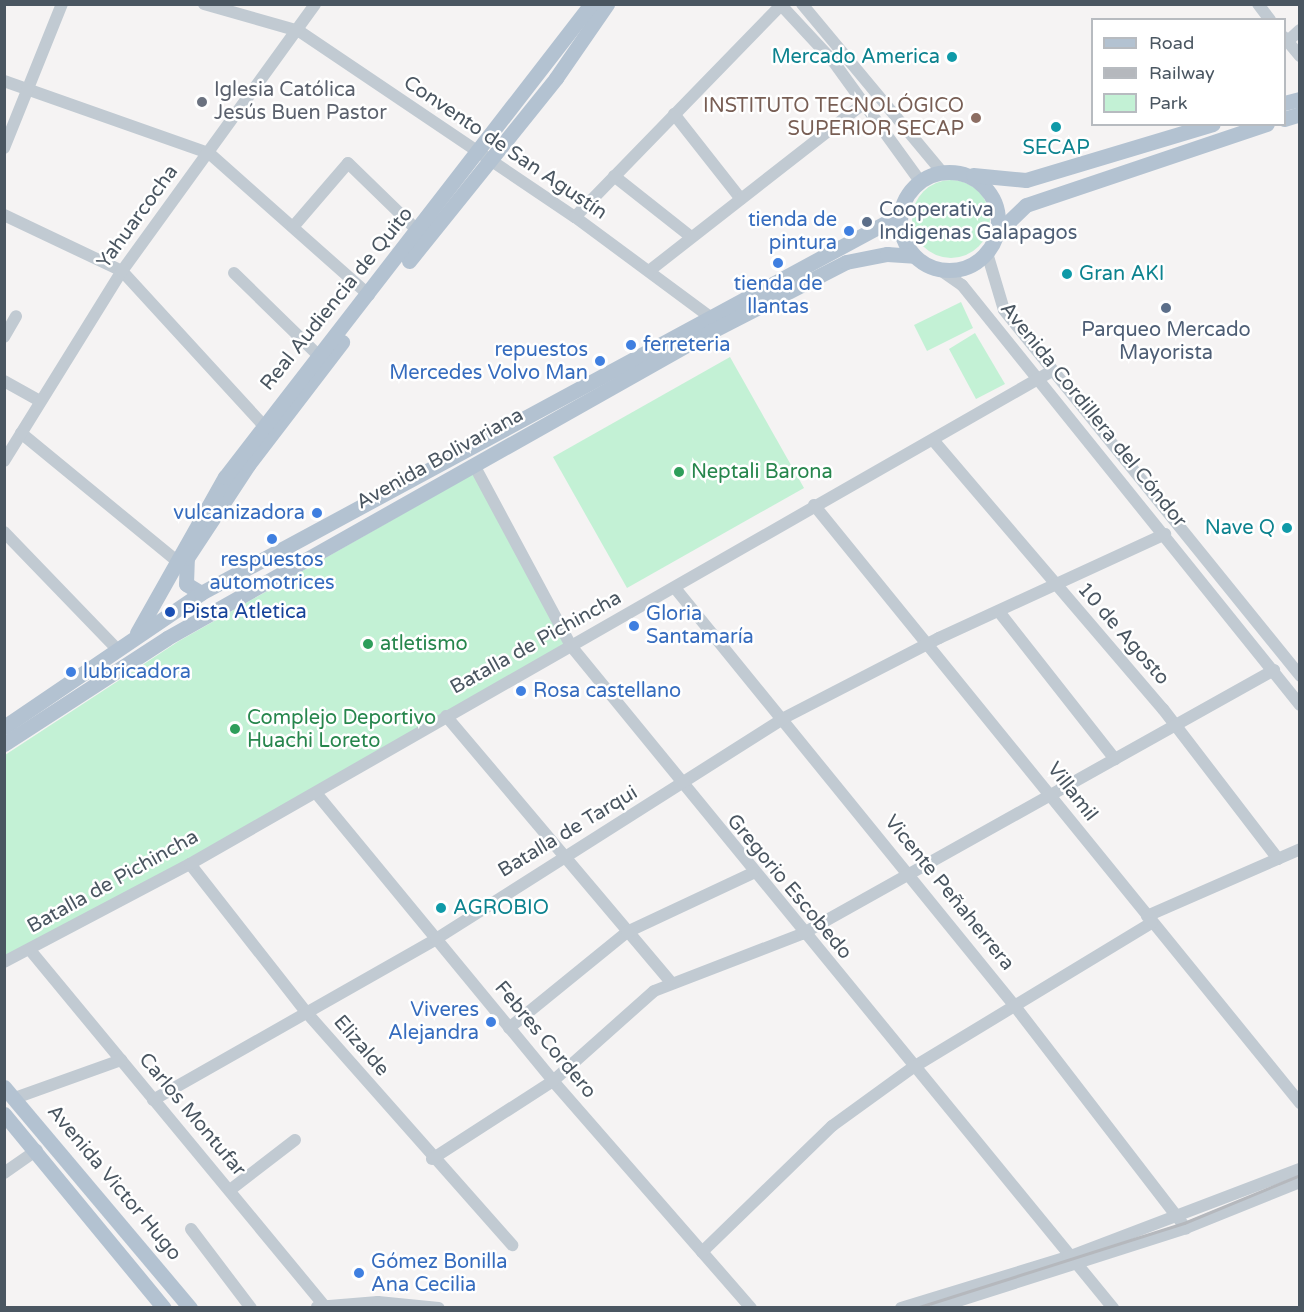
<!DOCTYPE html>
<html>
<head>
<meta charset="utf-8">
<style>
	body { margin:0 }
	#map { position:relative; width:1304px; height:1312px; overflow:hidden; background:#f5f3f3; font-family:"Varela Round",sans-serif }
	div>[style] { position:absolute }
	[style*='--x'] { left:calc(var(--x)*1px); top:calc(var(--y)*1px); width:calc(var(--w)*1px); rotate:calc(var(--a)*1deg) }
	.green>* { inset:0; background:#c3f1d5 }
	.round { border-radius:50% }
	.minor>* { height:12px; margin:-6px; padding:0 6px; transform-origin:6px; border-radius:6px; background:#c1cad2 }
	.major>* { height:15px; margin:-7.5px; padding:0 7.5px; transform-origin:7.5px; border-radius:7.5px; background:#b3c2d1 }
	.major>.ring { margin:-7.5px; padding:0; box-sizing:content-box; background:none; border:15px solid #b3c2d1; border-radius:50% }
	.rail>* { height:3px; margin:-1.5px; padding:0 1.5px; transform-origin:1.5px; border-radius:1.5px; background:#b5b8bd }
	.dots>* { width:16px; height:16px; translate:-50% -50%; box-sizing:border-box; border:3px solid #fff; border-radius:50% }
	span { translate:-50% -50%; white-space:nowrap; text-align:center; line-height:1.15; -webkit-text-stroke:5px #fff; paint-order:stroke }
	.culture-label { font-size:20px; color:#0d838f }
	.right { translate:-100% -50%; text-align:right }
	.left { translate:0 -50%; text-align:left }
	.worship-label { font-size:20px; color:#5b616d }
	.education-label { font-size:20px; color:#785e54 }
	.street-label { font-size:20px; color:#4a5661 }
	.service-label { font-size:20px; color:#4e5e75 }
	.shop-label { font-size:20px; color:#366cbe }
	.leisure-label { font-size:20px; color:#27864d }
	.transit-label { font-size:20px; color:#164399 }
	.frame { position:absolute; inset:0; border:6px solid #4a5661; pointer-events:none }
	.legend { position:absolute; left:1091px; top:18px; width:195px; height:108px; box-sizing:border-box; background:#fff; border:2px solid #b7bbc0; margin:0; padding:8px 10px; list-style:none; font-size:18px; color:#4a5661 }
	.legend li { display:flex; align-items:center; gap:12px; height:30px }
	.legend b { width:30px; border:2px solid #b7bbc0 }
</style>
</head>
<body>
<div id="map">
	<div class="green">
		<i class="round" style="left:912px;top:180px;width:78px;height:78px"></i>
		<i style="clip-path:polygon(961px 302px,973px 328px,927px 351px,914px 325px)"></i>
		<i style="clip-path:polygon(975px 333px,1005px 384px,976px 399px,949px 349px)"></i>
		<i style="clip-path:polygon(730px 357px,804px 488px,627px 588px,553px 457px)"></i>
		<i style="clip-path:polygon(480px 470px,570px 648px,5px 962px,5px 755px,179px 641px)"></i>
	</div>
	<div class="minor">
		<i style="--x:204;--y:4;--w:99;--a:15.9"></i>
		<i style="--x:299;--y:31;--w:333;--a:34"></i>
		<i style="--x:575;--y:217;--w:167;--a:36.5"></i>
		<i style="--x:780;--y:4;--w:78;--a:47.1"></i>
		<i style="--x:833;--y:61;--w:148;--a:54.1"></i>
		<i style="--x:802;--y:4;--w:219;--a:50.2"></i>
		<i style="--x:1258;--y:4;--w:20;--a:53"></i>
		<i style="--x:1284;--y:37;--w:25;--a:50"></i>
		<i style="--x:1288;--y:41;--w:16;--a:-43"></i>
		<i style="--x:4;--y:81;--w:217;--a:19.4"></i>
		<i style="--x:209;--y:153;--w:214;--a:41.6"></i>
		<i style="--x:674;--y:114;--w:108;--a:51.8"></i>
		<i style="--x:4;--y:148;--w:155;--a:-68.1"></i>
		<i style="--x:614;--y:176;--w:97;--a:38.3"></i>
		<i style="--x:4;--y:215;--w:131;--a:25.4"></i>
		<i style="--x:122;--y:271;--w:207;--a:47.5"></i>
		<i style="--x:575;--y:217;--w:297;--a:-45.8"></i>
		<i style="--x:293;--y:227;--w:84;--a:-49.3"></i>
		<i style="--x:348;--y:163;--w:99;--a:44.2"></i>
		<i style="--x:987;--y:253;--w:59;--a:73.4"></i>
		<i style="--x:1004;--y:310;--w:471;--a:51"></i>
		<i style="--x:939;--y:269;--w:28;--a:35"></i>
		<i style="--x:962;--y:285;--w:539;--a:51.17"></i>
		<i style="--x:649;--y:271;--w:273;--a:-38"></i>
		<i style="--x:234;--y:273;--w:117;--a:44.3"></i>
		<i style="--x:4;--y:337;--w:24;--a:-60"></i>
		<i style="--x:4;--y:381;--w:39;--a:29"></i>
		<i style="--x:21;--y:433;--w:211;--a:39.4"></i>
		<i style="--x:933;--y:440;--w:354;--a:49.5"></i>
		<i style="--x:1163;--y:709;--w:189;--a:52.5"></i>
		<i style="--x:4;--y:461;--w:224;--a:-58.2"></i>
		<i style="--x:122;--y:271;--w:329;--a:-54.1"></i>
		<i style="--x:474;--y:465;--w:205;--a:61.8"></i>
		<i style="--x:571;--y:646;--w:856;--a:50.69"></i>
		<i style="--x:814;--y:505;--w:771;--a:50.9"></i>
		<i style="--x:4;--y:532;--w:160;--a:46"></i>
		<i style="--x:675;--y:588;--w:537;--a:50.89"></i>
		<i style="--x:1014;--y:1005;--w:282;--a:52.4"></i>
		<i style="--x:1000;--y:613;--w:186;--a:51.8"></i>
		<i style="--x:446;--y:716;--w:348;--a:49.8"></i>
		<i style="--x:316;--y:793;--w:373;--a:50.5"></i>
		<i style="--x:553;--y:1081;--w:301;--a:48.9"></i>
		<i style="--x:190;--y:864;--w:189;--a:51.9"></i>
		<i style="--x:307;--y:1013;--w:310;--a:48.5"></i>
		<i style="--x:1147;--y:916;--w:167;--a:-23.6"></i>
		<i style="--x:30;--y:950;--w:462;--a:50.4"></i>
		<i style="--x:4;--y:962;--w:210;--a:-27.8"></i>
		<i style="--x:190;--y:864;--w:993;--a:-29.77"></i>
		<i style="--x:509;--y:1028;--w:152;--a:-39.1"></i>
		<i style="--x:627;--y:932;--w:139;--a:-25.1"></i>
		<i style="--x:15;--y:1098;--w:113;--a:-19.7"></i>
		<i style="--x:153;--y:1100;--w:326;--a:-29.6"></i>
		<i style="--x:436;--y:939;--w:410;--a:-32.4"></i>
		<i style="--x:782;--y:719;--w:177;--a:-27.3"></i>
		<i style="--x:939;--y:638;--w:249;--a:-24.7"></i>
		<i style="--x:432;--y:1159;--w:144;--a:-32.8"></i>
		<i style="--x:553;--y:1081;--w:135;--a:-41.7"></i>
		<i style="--x:654;--y:991;--w:159;--a:-21.1"></i>
		<i style="--x:802;--y:934;--w:541;--a:-29.22"></i>
		<i style="--x:4;--y:1173;--w:40;--a:-34.9"></i>
		<i style="--x:230;--y:1190;--w:82;--a:-37.6"></i>
		<i style="--x:191;--y:1229;--w:99;--a:52.8"></i>
		<i style="--x:702;--y:1252;--w:181;--a:-44.1"></i>
		<i style="--x:832;--y:1126;--w:99;--a:-35.9"></i>
		<i style="--x:912;--y:1068;--w:280;--a:-31.2"></i>
		<i style="--x:317;--y:1307;--w:61;--a:-4.7"></i>
		<i style="--x:378;--y:1302;--w:61;--a:5.6"></i>
		<i style="--x:901;--y:1308;--w:175;--a:-17"></i>
		<i style="--x:1068;--y:1257;--w:248;--a:-20.8"></i>
		<i style="--x:936;--y:1308;--w:262;--a:-17.7"></i>
		<i style="--x:1186;--y:1228;--w:123;--a:-22"></i>
	</div>
	<div class="major">
		<i style="--x:1284;--y:103;--w:16;--a:-14"></i>
		<i style="--x:1284;--y:119;--w:17;--a:-17"></i>
		<i class="ring" style="left:900px;top:172px;width:83px;height:83px"></i>
		<i style="--x:973;--y:175;--w:53;--a:5.4"></i>
		<i style="--x:1026;--y:180;--w:195;--a:-16.7"></i>
		<i style="--x:997;--y:233;--w:40;--a:-44"></i>
		<i style="--x:1026;--y:205;--w:254;--a:-18.6"></i>
		<i style="--x:409;--y:261;--w:235;--a:-51.2"></i>
		<i style="--x:556;--y:78;--w:90;--a:-55.4"></i>
		<i style="--x:201;--y:593;--w:17;--a:-149"></i>
		<i style="--x:186;--y:584;--w:26;--a:-88"></i>
		<i style="--x:187;--y:558;--w:111;--a:-56.7"></i>
		<i style="--x:248;--y:465;--w:155;--a:-52.6"></i>
		<i style="--x:137;--y:633;--w:179;--a:-60.6"></i>
		<i style="--x:225;--y:477;--w:598;--a:-52.27"></i>
		<i style="--x:4;--y:727;--w:238;--a:-34.2"></i>
		<i style="--x:201;--y:593;--w:795;--a:-28.4"></i>
		<i style="--x:4;--y:744;--w:194;--a:-33"></i>
		<i style="--x:167;--y:638;--w:621;--a:-29.41"></i>
		<i style="--x:708;--y:333;--w:155;--a:-27.2"></i>
		<i style="--x:846;--y:262;--w:42;--a:-11"></i>
		<i style="--x:887;--y:254;--w:27;--a:4"></i>
		<i style="--x:4;--y:1087;--w:289;--a:49.9"></i>
		<i style="--x:4;--y:1114;--w:251;--a:50.5"></i>
	</div>
	<div class="rail">
		<i style="--x:916;--y:1308;--w:281;--a:-17.6"></i>
		<i style="--x:1184;--y:1223;--w:126;--a:-22.5"></i>
	</div>
	<div class="dots">
		<i style="left:952px;top:57px;background:#0f9aa8"></i>
		<i style="left:202px;top:102px;background:#6b7280"></i>
		<i style="left:976px;top:118px;background:#8d6e63"></i>
		<i style="left:1056px;top:127px;background:#0f9aa8"></i>
		<i style="left:867px;top:222px;background:#5c6f8a"></i>
		<i style="left:849px;top:231px;background:#3f7fe0"></i>
		<i style="left:778px;top:263px;background:#3f7fe0"></i>
		<i style="left:1067px;top:274px;background:#0f9aa8"></i>
		<i style="left:1166px;top:308px;background:#5c6f8a"></i>
		<i style="left:631px;top:345px;background:#3f7fe0"></i>
		<i style="left:600px;top:361px;background:#3f7fe0"></i>
		<i style="left:679px;top:472px;background:#2e9e5b"></i>
		<i style="left:317px;top:513px;background:#3f7fe0"></i>
		<i style="left:1287px;top:528px;background:#0f9aa8"></i>
		<i style="left:272px;top:539px;background:#3f7fe0"></i>
		<i style="left:170px;top:612px;background:#1a4fb4"></i>
		<i style="left:634px;top:626px;background:#3f7fe0"></i>
		<i style="left:368px;top:644px;background:#2e9e5b"></i>
		<i style="left:71px;top:672px;background:#3f7fe0"></i>
		<i style="left:521px;top:691px;background:#3f7fe0"></i>
		<i style="left:235px;top:729px;background:#2e9e5b"></i>
		<i style="left:441px;top:908px;background:#0f9aa8"></i>
		<i style="left:491px;top:1022px;background:#3f7fe0"></i>
		<i style="left:359px;top:1273px;background:#3f7fe0"></i>
	</div>
	<div class="culture-label">
		<span class="right" style="left:940px;top:57px">Mercado America</span>
		<span style="left:1056px;top:148px">SECAP</span>
		<span class="left" style="left:1079px;top:274px">Gran AKI</span>
		<span class="right" style="left:1275px;top:528px">Nave Q</span>
		<span class="left" style="left:453px;top:908px">AGROBIO</span>
	</div>
	<div class="worship-label">
		<span class="left" style="left:214px;top:102px">Iglesia Católica<br>Jesús Buen Pastor</span>
	</div>
	<div class="education-label">
		<span class="right" style="left:964px;top:118px">INSTITUTO TECNOLÓGICO<br>SUPERIOR SECAP</span>
	</div>
	<div class="street-label">
		<span style="left:505px;top:148px;rotate:34deg">Convento de San Agustín</span>
		<span style="left:138px;top:217px;rotate:-54deg">Yahuarcocha</span>
		<span style="left:337px;top:299px;rotate:-51deg">Real Audiencia de Quito</span>
		<span style="left:1093px;top:415px;rotate:51deg">Avenida Cordillera del Cóndor</span>
		<span style="left:440px;top:459px;rotate:-29deg">Avenida Bolivariana</span>
		<span style="left:1123px;top:634px;rotate:49deg">10 de Agosto</span>
		<span style="left:536px;top:643px;rotate:-29deg">Batalla de Pichincha</span>
		<span style="left:1072px;top:792px;rotate:52deg">Villamil</span>
		<span style="left:568px;top:832px;rotate:-31deg">Batalla de Tarqui</span>
		<span style="left:113px;top:882px;rotate:-29deg">Batalla de Pichincha</span>
		<span style="left:789px;top:887px;rotate:50deg">Gregorio Escobedo</span>
		<span style="left:949px;top:893px;rotate:51deg">Vicente Peñaherrera</span>
		<span style="left:545px;top:1040px;rotate:50deg">Febres Cordero</span>
		<span style="left:361px;top:1046px;rotate:49deg">Elizalde</span>
		<span style="left:192px;top:1115px;rotate:50deg">Carlos Montufar</span>
		<span style="left:114px;top:1183px;rotate:50deg">Avenida Victor Hugo</span>
	</div>
	<div class="service-label">
		<span class="left" style="left:879px;top:222px">Cooperativa<br>Indigenas Galapagos</span>
		<span style="left:1166px;top:342px">Parqueo Mercado<br>Mayorista</span>
	</div>
	<div class="shop-label">
		<span class="right" style="left:837px;top:232px">tienda de<br>pintura</span>
		<span style="left:778px;top:296px">tienda de<br>llantas</span>
		<span class="left" style="left:643px;top:345px">ferreteria</span>
		<span class="right" style="left:588px;top:362px">repuestos<br>Mercedes Volvo Man</span>
		<span class="right" style="left:305px;top:513px">vulcanizadora</span>
		<span style="left:272px;top:572px">respuestos<br>automotrices</span>
		<span class="left" style="left:646px;top:626px">Gloria<br>Santamaría</span>
		<span class="left" style="left:83px;top:672px">lubricadora</span>
		<span class="left" style="left:533px;top:691px">Rosa castellano</span>
		<span class="right" style="left:479px;top:1022px">Viveres<br>Alejandra</span>
		<span class="left" style="left:371px;top:1274px">Gómez Bonilla<br>Ana Cecilia</span>
	</div>
	<div class="leisure-label">
		<span class="left" style="left:691px;top:472px">Neptali Barona</span>
		<span class="left" style="left:380px;top:644px">atletismo</span>
		<span class="left" style="left:247px;top:730px">Complejo Deportivo<br>Huachi Loreto</span>
	</div>
	<div class="transit-label">
		<span class="left" style="left:182px;top:612px">Pista Atletica</span>
	</div>
	<div class="frame"></div>
	<ul class="legend">
	<li><b style="height:8px;background:#b3c2d1"></b>Road</li>
	<li><b style="height:8px;background:#b5b8bd"></b>Railway</li>
	<li><b style="height:16px;background:#c3f1d5"></b>Park</li>
	</ul>
</div>
</body>
</html>
